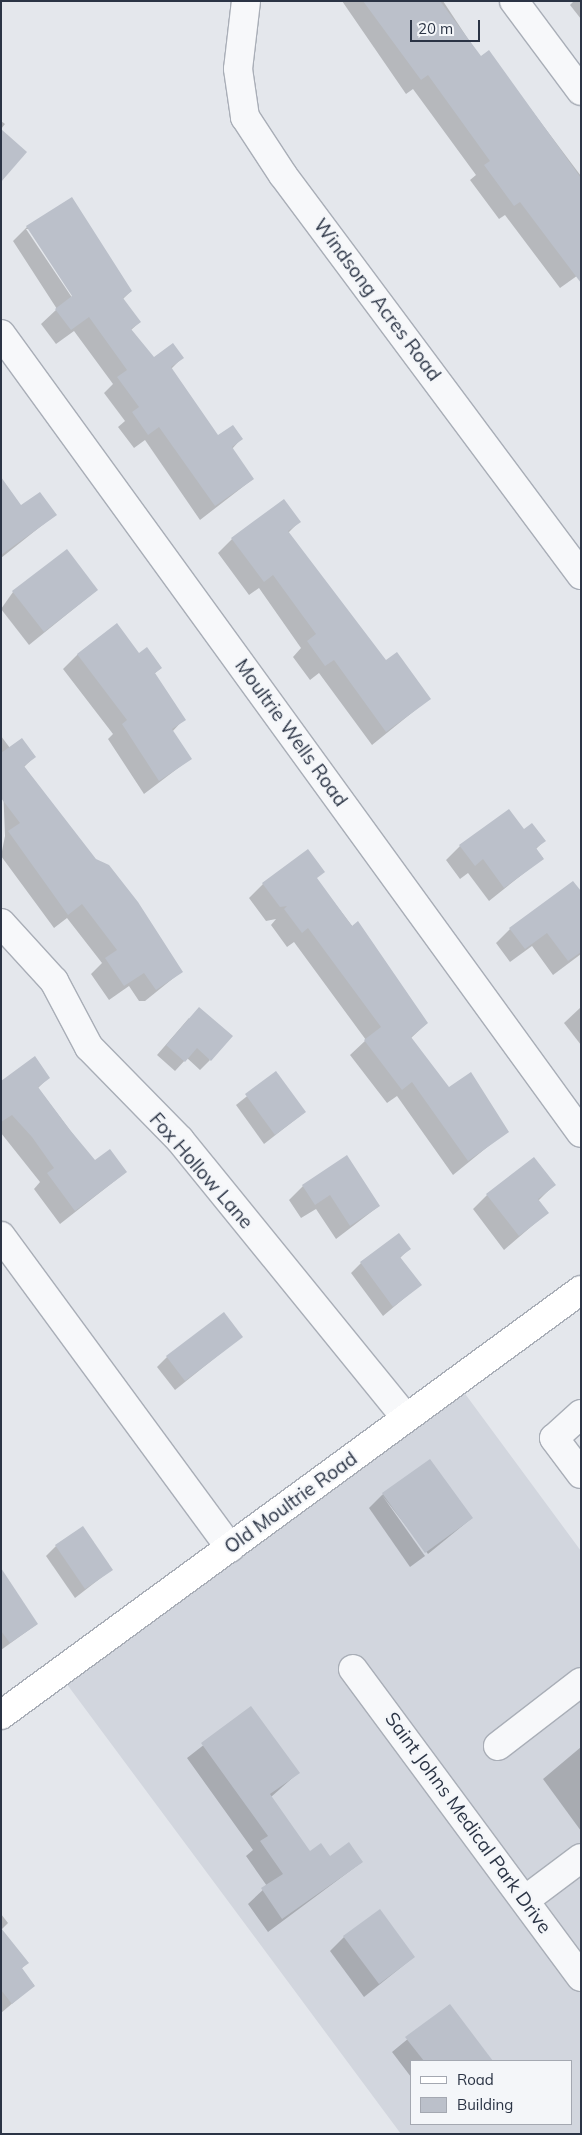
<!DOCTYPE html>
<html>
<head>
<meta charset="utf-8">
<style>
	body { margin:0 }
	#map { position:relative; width:582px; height:2135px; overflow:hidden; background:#e4e7ec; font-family:Mulish,sans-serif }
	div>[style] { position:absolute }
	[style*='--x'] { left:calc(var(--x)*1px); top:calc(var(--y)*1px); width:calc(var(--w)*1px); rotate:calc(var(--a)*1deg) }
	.built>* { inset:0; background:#d2d6de }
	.shadow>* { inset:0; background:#0003 }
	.building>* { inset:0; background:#bbc0ca }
	.roads { filter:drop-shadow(1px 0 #a9aeb7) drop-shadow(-1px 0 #a9aeb7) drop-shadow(0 1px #a9aeb7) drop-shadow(0 -1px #a9aeb7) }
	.minor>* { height:28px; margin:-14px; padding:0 14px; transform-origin:14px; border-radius:14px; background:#f7f8fa }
	.major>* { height:28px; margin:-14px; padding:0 14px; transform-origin:14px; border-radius:14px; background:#fff }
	span { translate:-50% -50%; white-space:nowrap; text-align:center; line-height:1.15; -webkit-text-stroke:4.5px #f4f6f9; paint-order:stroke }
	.street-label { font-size:19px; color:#2b3445 }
	.frame { position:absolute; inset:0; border:2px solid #2b3445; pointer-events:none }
	.legend { position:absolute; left:410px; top:2060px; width:162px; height:65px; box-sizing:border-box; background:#f4f6f9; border:1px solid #a4a8b1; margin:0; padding:6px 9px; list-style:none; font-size:15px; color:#2b3445 }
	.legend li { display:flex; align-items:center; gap:10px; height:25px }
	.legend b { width:25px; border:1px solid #a4a8b1 }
	.scale { position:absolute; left:410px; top:20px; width:70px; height:22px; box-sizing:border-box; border:2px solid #2b3445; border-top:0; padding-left:6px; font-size:15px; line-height:18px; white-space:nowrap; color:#2b3445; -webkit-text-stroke:4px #f4f6f9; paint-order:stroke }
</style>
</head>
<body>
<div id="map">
	<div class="built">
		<i style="clip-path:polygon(evenodd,463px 1391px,581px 1551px,581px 2134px,401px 2134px,66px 1683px,463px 1391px,411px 2061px,571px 2061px,571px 2124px,411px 2124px,411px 2061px)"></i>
	</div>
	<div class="shadow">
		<i style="clip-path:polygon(342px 1px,443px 1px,480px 57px,488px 52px,581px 176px,581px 273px,560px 288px,505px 215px,499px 219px,470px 180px,476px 175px,413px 89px,406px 94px)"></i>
		<i style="clip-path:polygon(574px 1px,581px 1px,581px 19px,570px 5px)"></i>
		<i style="clip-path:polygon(1px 121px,5px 124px,1px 129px)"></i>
		<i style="clip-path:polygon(evenodd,27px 227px,131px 291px,123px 299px,140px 322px,131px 330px,154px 359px,182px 358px,171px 369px,218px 437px,241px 439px,232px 449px,253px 479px,200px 520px,145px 440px,134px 448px,118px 427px,125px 421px,104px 393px,113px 384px,74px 331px,56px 344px,41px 324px,57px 309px,13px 241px,27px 227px,26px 229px,29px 229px,77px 300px,75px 302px,26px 229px)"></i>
		<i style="clip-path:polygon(1px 479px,21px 507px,55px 515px,1px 558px)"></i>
		<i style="clip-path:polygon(299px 522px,288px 533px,386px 662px,429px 699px,372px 745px,319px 673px,310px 680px,293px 657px,301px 648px,259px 588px,249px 595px,218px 553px,232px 539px)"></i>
		<i style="clip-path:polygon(97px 590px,29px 645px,1px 609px,13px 592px)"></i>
		<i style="clip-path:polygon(78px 654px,139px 655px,161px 668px,154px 674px,184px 719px,172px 732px,190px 759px,144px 794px,108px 739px,113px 734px,63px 669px)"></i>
		<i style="clip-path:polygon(1px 736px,10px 748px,34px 757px,24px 767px,181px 972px,145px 1001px,139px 1001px,129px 986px,109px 1000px,91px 974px,102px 963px,67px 918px,54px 928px,1px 856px,5px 836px)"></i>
		<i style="clip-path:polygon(524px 831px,544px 841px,536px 849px,543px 858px,489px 901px,468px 873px,460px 879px,446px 860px,460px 846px)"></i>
		<i style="clip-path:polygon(316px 879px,427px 1023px,410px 1039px,449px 1089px,507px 1131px,453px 1175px,397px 1096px,387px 1103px,350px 1055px,366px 1040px,294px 942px,287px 947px,271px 925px,276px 919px,266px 921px,249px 898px,263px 884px)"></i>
		<i style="clip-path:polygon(581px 893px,581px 954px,553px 975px,532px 946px,510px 962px,496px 943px,510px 929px)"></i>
		<i style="clip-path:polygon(581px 1007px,581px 1045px,564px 1023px)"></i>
		<i style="clip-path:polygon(189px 1018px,210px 1060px,200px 1070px,187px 1058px,175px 1071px,157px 1055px)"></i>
		<i style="clip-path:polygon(276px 1073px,305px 1112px,264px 1144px,236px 1105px)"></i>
		<i style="clip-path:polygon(49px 1077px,38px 1088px,94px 1162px,126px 1172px,60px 1224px,34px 1189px,40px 1182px,1px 1133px,1px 1082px)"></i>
		<i style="clip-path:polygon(554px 1185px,538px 1201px,547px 1213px,504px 1250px,473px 1209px,487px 1195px)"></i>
		<i style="clip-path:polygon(303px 1186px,379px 1206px,336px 1239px,316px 1209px,301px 1218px,289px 1200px)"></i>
		<i style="clip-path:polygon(409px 1249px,400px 1258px,420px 1285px,383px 1316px,351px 1273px,361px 1263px)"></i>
		<i style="clip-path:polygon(241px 1337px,175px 1390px,157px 1367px,167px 1357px)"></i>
		<i style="clip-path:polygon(430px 1460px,472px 1518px,428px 1554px,382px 1495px)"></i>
		<i style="clip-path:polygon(382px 1495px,425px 1556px,410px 1567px,369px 1508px)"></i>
		<i style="clip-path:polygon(56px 1546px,111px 1570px,75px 1598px,46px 1556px)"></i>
		<i style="clip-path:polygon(1px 1611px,37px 1624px,1px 1650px)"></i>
		<i style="clip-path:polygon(251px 1708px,298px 1773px,271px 1797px,309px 1852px,362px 1862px,268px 1932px,248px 1904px,267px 1886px,246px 1856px,253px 1850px,187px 1758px)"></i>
		<i style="clip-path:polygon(581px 1747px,581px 1831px,543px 1779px)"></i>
		<i style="clip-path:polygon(1px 1914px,8px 1923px,1px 1930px,27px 1963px,21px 1969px,34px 1985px,1px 2013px)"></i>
		<i style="clip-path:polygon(344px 1937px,414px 1957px,364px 1997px,330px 1951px)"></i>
		<i style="clip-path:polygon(449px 2005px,491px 2061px,411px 2061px,411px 2077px,392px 2052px)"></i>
	</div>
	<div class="building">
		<i style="clip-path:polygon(363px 1px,440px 1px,481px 56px,489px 50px,581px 178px,581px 283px,520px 202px,514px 206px,484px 165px,490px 161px,428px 75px,421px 80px)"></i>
		<i style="clip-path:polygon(1px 129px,27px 152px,1px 182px)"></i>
		<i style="clip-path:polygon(72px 197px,132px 291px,123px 298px,141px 322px,131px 329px,154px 357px,173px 343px,184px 358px,171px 367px,218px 435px,233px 425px,243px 439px,232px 447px,254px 479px,215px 506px,159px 427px,148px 435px,132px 412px,139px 407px,117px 377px,127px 370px,89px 317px,71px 330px,55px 309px,72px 296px,26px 226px)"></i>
		<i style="clip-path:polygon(1px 477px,21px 505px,40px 492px,57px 515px,1px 555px)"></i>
		<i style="clip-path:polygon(284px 499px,301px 522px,288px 531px,386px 660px,397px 652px,431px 699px,386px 732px,334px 660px,325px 666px,307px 641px,316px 634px,273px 575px,264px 582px,231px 538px)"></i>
		<i style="clip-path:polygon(67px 549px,98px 590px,44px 632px,12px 591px)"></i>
		<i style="clip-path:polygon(117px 623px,139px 653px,147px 647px,162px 668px,155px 673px,186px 720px,172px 729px,192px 759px,159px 781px,122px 724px,127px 720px,77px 654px)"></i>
		<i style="clip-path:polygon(22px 738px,36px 757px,24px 766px,96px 859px,109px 865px,138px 902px,183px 972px,156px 990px,144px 973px,124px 986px,105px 958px,117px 950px,82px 904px,68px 915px,8px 831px,20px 823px,1px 798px,1px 753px)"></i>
		<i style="clip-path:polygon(509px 809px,524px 829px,532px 823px,546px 841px,536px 848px,544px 859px,504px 888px,483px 859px,475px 866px,459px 845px)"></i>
		<i style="clip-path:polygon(308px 849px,325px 872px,317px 878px,352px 926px,358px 921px,428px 1023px,411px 1037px,449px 1087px,471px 1072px,509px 1132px,468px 1161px,412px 1082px,402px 1090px,364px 1040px,381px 1027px,308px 928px,302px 933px,284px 909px,287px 906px,280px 907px,262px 883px)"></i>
		<i style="clip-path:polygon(573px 881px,581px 891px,581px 952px,568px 961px,547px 933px,525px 949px,509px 928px)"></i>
		<i style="clip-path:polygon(199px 1007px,233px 1036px,211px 1061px,197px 1048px,185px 1062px,166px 1045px)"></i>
		<i style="clip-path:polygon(35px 1056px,50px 1078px,38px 1087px,70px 1130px,95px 1160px,110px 1149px,127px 1172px,75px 1211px,47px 1173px,54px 1168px,32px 1137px,12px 1115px,1px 1122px,1px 1081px)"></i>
		<i style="clip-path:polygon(276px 1071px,306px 1112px,275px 1135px,245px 1094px)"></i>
		<i style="clip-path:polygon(347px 1155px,380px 1206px,350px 1226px,330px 1195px,315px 1205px,302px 1185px)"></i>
		<i style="clip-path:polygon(534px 1157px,556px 1185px,538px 1199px,549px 1213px,519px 1236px,486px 1194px)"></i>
		<i style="clip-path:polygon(399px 1233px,411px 1249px,400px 1257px,422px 1285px,393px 1307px,360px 1262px)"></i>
		<i style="clip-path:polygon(224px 1312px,243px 1337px,185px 1381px,166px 1356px)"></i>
		<i style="clip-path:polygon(430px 1459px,473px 1518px,425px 1553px,382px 1493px)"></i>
		<i style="clip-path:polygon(83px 1526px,113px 1570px,85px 1589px,55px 1545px)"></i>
		<i style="clip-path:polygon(1px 1568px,38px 1624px,10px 1643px,1px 1631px)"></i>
		<i style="clip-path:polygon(251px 1706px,300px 1773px,270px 1794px,310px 1851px,321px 1843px,330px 1856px,349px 1842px,363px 1862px,282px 1919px,261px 1888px,283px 1874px,260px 1841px,268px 1836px,201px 1743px)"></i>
		<i style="clip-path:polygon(380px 1909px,415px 1957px,379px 1984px,343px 1936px)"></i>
		<i style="clip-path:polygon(1px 1928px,29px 1963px,22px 1968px,35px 1986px,12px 2004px,1px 1990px)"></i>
		<i style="clip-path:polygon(450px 2004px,493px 2061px,424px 2061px,405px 2037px)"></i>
	</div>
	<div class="roads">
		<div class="minor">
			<i style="--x:246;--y:1;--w:68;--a:96.7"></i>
			<i style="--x:238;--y:69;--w:49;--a:81.7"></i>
			<i style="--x:245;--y:117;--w:69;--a:56.8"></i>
			<i style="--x:283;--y:175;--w:499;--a:53.3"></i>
			<i style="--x:514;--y:1;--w:112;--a:53.3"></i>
			<i style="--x:1;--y:334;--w:987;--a:54.02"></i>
			<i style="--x:1;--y:923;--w:79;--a:47.6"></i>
			<i style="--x:54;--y:981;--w:75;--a:62.1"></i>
			<i style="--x:89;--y:1047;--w:130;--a:45.6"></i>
			<i style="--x:180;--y:1140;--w:358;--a:50.9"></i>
			<i style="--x:1;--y:1236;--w:387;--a:53.7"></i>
			<i style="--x:581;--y:1414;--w:36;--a:138"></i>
			<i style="--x:554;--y:1438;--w:45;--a:53.1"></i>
			<i style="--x:353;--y:1669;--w:383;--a:53.5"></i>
			<i style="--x:498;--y:1746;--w:105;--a:-37.6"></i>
			<i style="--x:525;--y:1900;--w:70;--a:-36.9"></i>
		</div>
		<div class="major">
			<i style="--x:1;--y:1715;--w:719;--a:-36.23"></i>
		</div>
	</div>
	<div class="street-label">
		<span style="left:377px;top:300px;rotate:53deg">Windsong Acres Road</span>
		<span style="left:291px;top:733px;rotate:54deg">Moultrie Wells Road</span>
		<span style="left:201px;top:1171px;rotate:49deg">Fox Hollow Lane</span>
		<span style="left:291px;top:1503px;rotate:-36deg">Old Moultrie Road</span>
		<span style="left:468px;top:1823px;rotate:54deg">Saint Johns Medical Park Drive</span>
	</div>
	<div class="frame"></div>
	<ul class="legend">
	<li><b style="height:6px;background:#fff"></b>Road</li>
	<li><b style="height:14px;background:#bbc0ca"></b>Building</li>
	</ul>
	<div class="scale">20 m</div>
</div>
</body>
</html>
